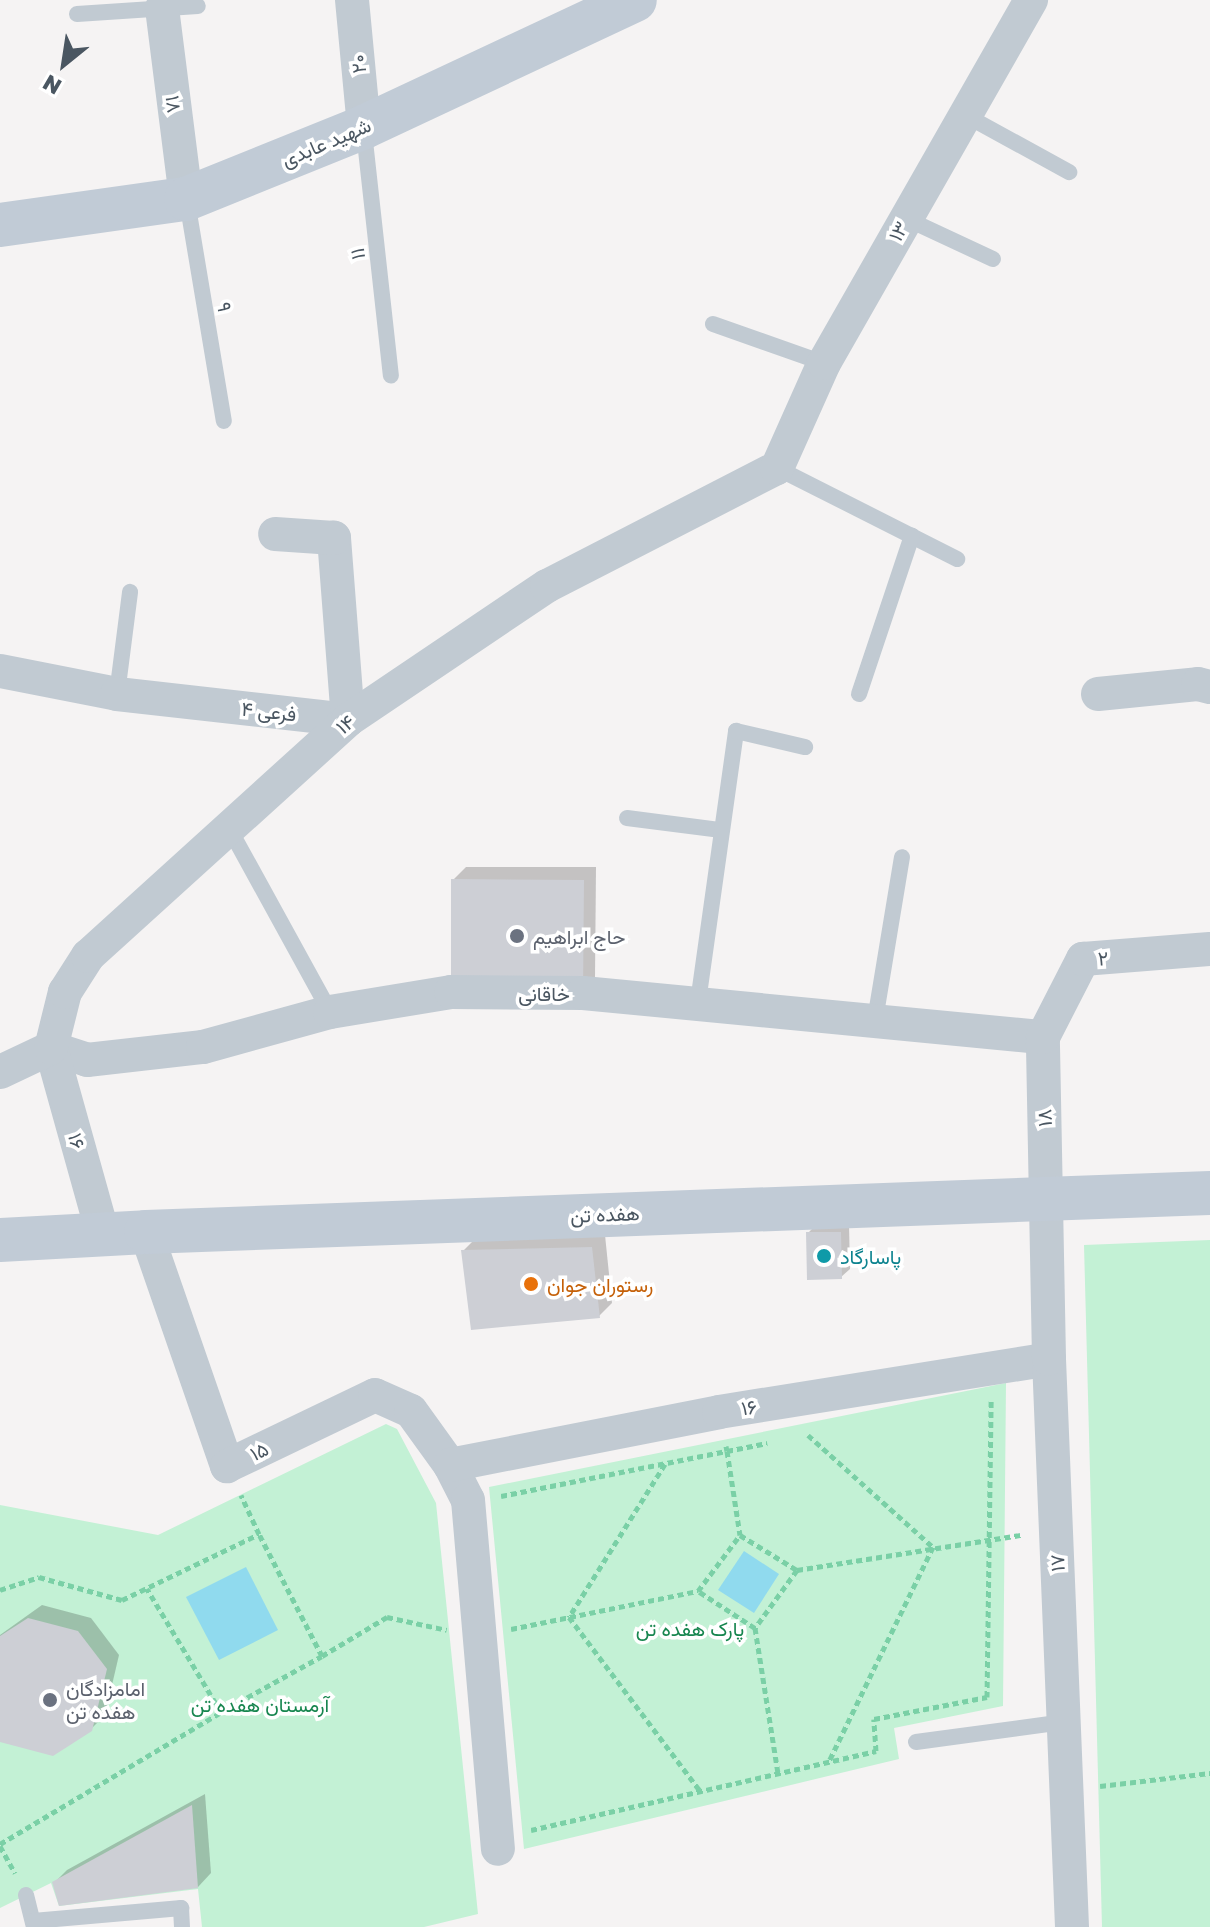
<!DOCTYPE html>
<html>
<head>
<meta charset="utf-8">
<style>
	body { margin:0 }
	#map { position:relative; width:1210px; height:1927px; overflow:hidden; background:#f5f3f3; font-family:"Golos Text",Vazirmatn,sans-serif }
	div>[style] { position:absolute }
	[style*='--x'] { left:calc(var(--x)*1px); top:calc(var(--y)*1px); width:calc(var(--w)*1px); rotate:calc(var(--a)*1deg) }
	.green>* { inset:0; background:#c3f1d5 }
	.water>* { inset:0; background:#90daee }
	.shadow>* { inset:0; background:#0003 }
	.building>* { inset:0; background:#cdcfd5 }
	.path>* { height:5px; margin-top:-2.5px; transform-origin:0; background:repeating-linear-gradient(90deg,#7ad0a6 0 6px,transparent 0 10px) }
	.service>* { height:16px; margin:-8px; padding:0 8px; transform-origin:8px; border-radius:8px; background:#c1cad2 }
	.minor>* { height:34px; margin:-17px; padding:0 17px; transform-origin:17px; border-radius:17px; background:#c1cad2 }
	.secondary>* { height:44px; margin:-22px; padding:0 22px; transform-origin:22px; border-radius:22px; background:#c1cbd6 }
	.dots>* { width:22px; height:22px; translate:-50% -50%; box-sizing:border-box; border:4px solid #fff; border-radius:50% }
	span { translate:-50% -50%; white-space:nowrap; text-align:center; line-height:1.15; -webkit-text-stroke:7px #fff; paint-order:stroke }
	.street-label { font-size:20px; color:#4a5661 }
	.worship-label { font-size:20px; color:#5b616d }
	.left { translate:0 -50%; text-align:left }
	.culture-label { font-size:20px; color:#0d838f }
	.food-label { font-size:20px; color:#c56008 }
	.park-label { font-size:20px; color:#17864f }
	.north { position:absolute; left:24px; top:24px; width:80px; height:80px; -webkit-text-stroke:6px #fff; paint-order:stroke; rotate:210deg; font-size:22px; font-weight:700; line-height:32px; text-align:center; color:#4a5661 }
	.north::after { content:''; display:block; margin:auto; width:28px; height:36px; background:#4a5661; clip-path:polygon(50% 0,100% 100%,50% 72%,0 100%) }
</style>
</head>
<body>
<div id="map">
	<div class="green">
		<i style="clip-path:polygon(1210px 1240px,1210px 1927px,1102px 1927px,1084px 1245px)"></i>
		<i style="clip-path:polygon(1006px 1383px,1003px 1706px,894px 1728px,899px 1759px,524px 1849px,489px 1487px)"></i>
		<i style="clip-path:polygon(386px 1424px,397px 1429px,436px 1503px,478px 1914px,424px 1927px,202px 1927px,198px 1889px,59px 1906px,51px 1883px,0 1908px,0 1505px,158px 1535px)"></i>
	</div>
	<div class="water">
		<i style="clip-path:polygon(744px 1551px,779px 1574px,754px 1613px,718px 1590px)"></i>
		<i style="clip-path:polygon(246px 1567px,278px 1630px,219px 1660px,186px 1597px)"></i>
	</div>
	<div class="shadow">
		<i style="clip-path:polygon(466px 867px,596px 867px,595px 978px,582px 991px,453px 880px)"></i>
		<i style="clip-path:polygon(817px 1224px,849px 1224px,850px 1269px,841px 1277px,808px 1233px)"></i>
		<i style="clip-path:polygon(605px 1235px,612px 1303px,599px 1316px,463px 1251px,476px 1238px)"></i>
		<i style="clip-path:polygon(42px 1605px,91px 1618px,119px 1655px,105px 1715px,91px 1729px,0 1740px,0 1635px)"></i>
		<i style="clip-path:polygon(205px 1794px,211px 1873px,198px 1887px,54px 1883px,67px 1870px)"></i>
	</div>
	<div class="building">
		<i style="clip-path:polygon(451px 879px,584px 880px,583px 993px,451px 992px)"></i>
		<i style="clip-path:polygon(806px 1232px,841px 1232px,842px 1279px,807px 1280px)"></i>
		<i style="clip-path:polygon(592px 1247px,600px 1318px,471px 1330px,461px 1250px)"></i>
		<i style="clip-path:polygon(28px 1618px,78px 1631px,107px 1669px,92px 1731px,53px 1756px,0 1742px,0 1636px)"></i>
		<i style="clip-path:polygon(192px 1805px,198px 1888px,59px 1906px,52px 1882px)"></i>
	</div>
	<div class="path">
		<i style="--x:808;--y:1435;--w:168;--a:41.9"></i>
		<i style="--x:933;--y:1547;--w:238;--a:115.9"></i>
		<i style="--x:726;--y:1446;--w:5;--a:79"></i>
		<i style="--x:727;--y:1451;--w:41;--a:-11.3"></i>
		<i style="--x:665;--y:1464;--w:181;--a:122.1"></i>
		<i style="--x:569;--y:1617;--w:218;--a:53"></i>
		<i style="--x:501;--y:1496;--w:230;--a:-11.3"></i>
		<i style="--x:727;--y:1451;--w:85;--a:81.2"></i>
		<i style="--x:797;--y:1570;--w:227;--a:-8.9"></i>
		<i style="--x:0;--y:1590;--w:41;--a:-18.4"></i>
		<i style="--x:39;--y:1577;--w:86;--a:15.5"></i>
		<i style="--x:122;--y:1600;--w:152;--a:-25.7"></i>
		<i style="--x:259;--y:1534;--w:43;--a:-114.8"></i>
		<i style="--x:755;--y:1628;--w:68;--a:-147"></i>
		<i style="--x:698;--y:1591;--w:70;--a:-53.1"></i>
		<i style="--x:740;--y:1535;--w:67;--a:31.6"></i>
		<i style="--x:797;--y:1570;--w:72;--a:125.9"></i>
		<i style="--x:755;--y:1628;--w:148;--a:81"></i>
		<i style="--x:511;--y:1629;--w:191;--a:-11.5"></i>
		<i style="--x:322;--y:1656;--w:76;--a:-31"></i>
		<i style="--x:387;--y:1617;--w:61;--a:12.2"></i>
		<i style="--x:221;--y:1712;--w:115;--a:-29"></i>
		<i style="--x:322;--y:1656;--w:137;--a:-117.3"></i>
		<i style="--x:1100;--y:1786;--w:111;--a:-6.7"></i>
		<i style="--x:531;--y:1830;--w:354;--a:-12.9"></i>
		<i style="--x:876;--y:1751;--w:32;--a:-94"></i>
		<i style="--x:874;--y:1719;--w:115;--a:-11"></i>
		<i style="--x:987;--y:1697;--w:296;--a:-89.2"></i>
		<i style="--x:0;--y:1844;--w:257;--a:-30.8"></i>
		<i style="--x:221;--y:1712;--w:144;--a:-121"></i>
		<i style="--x:0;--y:1846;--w:31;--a:61"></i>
	</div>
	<div class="service">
		<i style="--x:77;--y:14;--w:121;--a:-3.8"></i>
		<i style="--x:965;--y:115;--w:119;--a:28.7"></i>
		<i style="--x:364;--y:132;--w:245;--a:83.7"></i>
		<i style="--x:187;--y:201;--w:223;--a:80.5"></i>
		<i style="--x:905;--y:218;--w:97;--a:25"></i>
		<i style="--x:713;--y:324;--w:118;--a:19.4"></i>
		<i style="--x:777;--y:468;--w:202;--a:26.8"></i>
		<i style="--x:117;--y:694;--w:103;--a:-82.7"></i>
		<i style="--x:859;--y:694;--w:167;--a:-71.5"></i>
		<i style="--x:627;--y:818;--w:95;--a:7.3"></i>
		<i style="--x:229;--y:828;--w:210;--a:61.2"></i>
		<i style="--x:698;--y:1002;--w:274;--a:-82"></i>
		<i style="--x:736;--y:731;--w:71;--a:13.1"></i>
		<i style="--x:875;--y:1020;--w:165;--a:-80.6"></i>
		<i style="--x:916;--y:1742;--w:148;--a:-7.7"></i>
		<i style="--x:26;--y:1895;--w:33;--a:76"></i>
		<i style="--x:33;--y:1921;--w:149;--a:-5"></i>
		<i style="--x:181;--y:1908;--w:19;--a:87"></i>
	</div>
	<div class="minor">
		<i style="--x:352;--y:0;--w:128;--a:84.6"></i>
		<i style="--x:162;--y:8;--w:193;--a:82.8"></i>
		<i style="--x:0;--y:671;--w:119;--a:11.1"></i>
		<i style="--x:117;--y:694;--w:232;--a:6.4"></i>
		<i style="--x:348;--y:720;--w:183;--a:-94.4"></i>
		<i style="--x:334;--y:538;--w:59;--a:-176.1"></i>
		<i style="--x:1098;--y:694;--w:100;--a:-5.7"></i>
		<i style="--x:1198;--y:684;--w:12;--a:14"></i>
		<i style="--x:51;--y:1048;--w:38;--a:18"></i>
		<i style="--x:87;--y:1060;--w:117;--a:-6.4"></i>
		<i style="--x:203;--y:1047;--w:132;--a:-15.4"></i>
		<i style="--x:330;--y:1012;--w:123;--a:-9.4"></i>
		<i style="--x:451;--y:992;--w:132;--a:0.4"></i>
		<i style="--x:583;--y:993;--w:462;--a:5.5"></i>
		<i style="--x:51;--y:1048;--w:193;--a:74.4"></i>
		<i style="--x:0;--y:1072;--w:56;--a:-25.2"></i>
		<i style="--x:51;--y:1048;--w:58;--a:-76"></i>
		<i style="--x:65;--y:992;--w:43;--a:-57.4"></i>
		<i style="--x:88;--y:956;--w:351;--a:-42.2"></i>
		<i style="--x:348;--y:720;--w:240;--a:-34"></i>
		<i style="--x:547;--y:586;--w:259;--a:-27.2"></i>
		<i style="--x:777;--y:468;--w:115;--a:-65.9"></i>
		<i style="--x:824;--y:363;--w:418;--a:-60.3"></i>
		<i style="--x:146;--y:1232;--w:248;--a:70.9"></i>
		<i style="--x:227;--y:1466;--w:164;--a:-25.6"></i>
		<i style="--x:375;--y:1395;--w:39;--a:24"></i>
		<i style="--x:411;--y:1411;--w:67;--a:54.2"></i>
		<i style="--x:450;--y:1465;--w:39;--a:63"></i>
		<i style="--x:468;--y:1500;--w:350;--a:85.1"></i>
		<i style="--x:450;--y:1465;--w:274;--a:-11.1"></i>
		<i style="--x:719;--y:1412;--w:334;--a:-9.1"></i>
		<i style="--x:1072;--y:1927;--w:568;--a:-92.32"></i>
		<i style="--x:1049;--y:1359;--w:322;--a:-91.1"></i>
		<i style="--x:1043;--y:1037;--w:88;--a:-62.9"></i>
		<i style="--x:1083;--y:959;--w:127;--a:-4.5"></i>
	</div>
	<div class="secondary">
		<i style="--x:0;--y:225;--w:188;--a:-8"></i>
		<i style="--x:186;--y:199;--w:192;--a:-22"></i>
		<i style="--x:364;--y:127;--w:299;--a:-25.1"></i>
		<i style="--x:0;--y:1240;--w:146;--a:-3.1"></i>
		<i style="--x:146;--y:1232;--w:1065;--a:-2.1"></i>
	</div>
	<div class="dots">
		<i style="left:517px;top:936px;background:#6b7280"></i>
		<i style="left:824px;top:1256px;background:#0f9aa8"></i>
		<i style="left:531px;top:1284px;background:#e8710a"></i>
		<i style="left:50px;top:1700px;background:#6b7280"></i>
	</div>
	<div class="street-label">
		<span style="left:358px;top:64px;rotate:-95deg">۲۰</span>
		<span style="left:174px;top:104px;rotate:83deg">۱۸</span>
		<span style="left:326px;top:142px;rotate:-23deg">شهید عابدی</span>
		<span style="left:898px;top:231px;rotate:-61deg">۱۳</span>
		<span style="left:357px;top:254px;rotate:-97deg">۱۱</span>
		<span style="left:225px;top:307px;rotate:80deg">۹</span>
		<span style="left:269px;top:711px;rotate:6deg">فرعی ۴</span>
		<span style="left:345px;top:724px;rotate:-39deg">۱۴</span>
		<span style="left:1103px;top:958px;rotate:-4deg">۲</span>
		<span style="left:544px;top:993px">خاقانی</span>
		<span style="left:1044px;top:1118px;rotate:-93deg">۱۸</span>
		<span style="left:77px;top:1141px;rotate:74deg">۱۶</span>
		<span style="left:605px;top:1214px;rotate:-2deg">هفده تن</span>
		<span style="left:749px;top:1407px;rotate:-9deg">۱۶</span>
		<span style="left:259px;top:1451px;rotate:-26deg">۱۵</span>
		<span style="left:1057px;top:1563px;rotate:-92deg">۱۷</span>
	</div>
	<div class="worship-label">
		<span class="left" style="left:533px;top:936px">حاج ابراهیم</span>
		<span class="left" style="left:66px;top:1700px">امامزادگان<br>هفده تن</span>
	</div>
	<div class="culture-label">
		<span class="left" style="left:840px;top:1256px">پاسارگاد</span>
	</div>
	<div class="food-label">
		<span class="left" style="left:547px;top:1284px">رستوران جوان</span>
	</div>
	<div class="park-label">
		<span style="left:690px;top:1628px">پارک هفده تن</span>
		<span style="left:260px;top:1704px">آرمستان هفده تن</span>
	</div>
	<div class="north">N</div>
</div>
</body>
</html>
